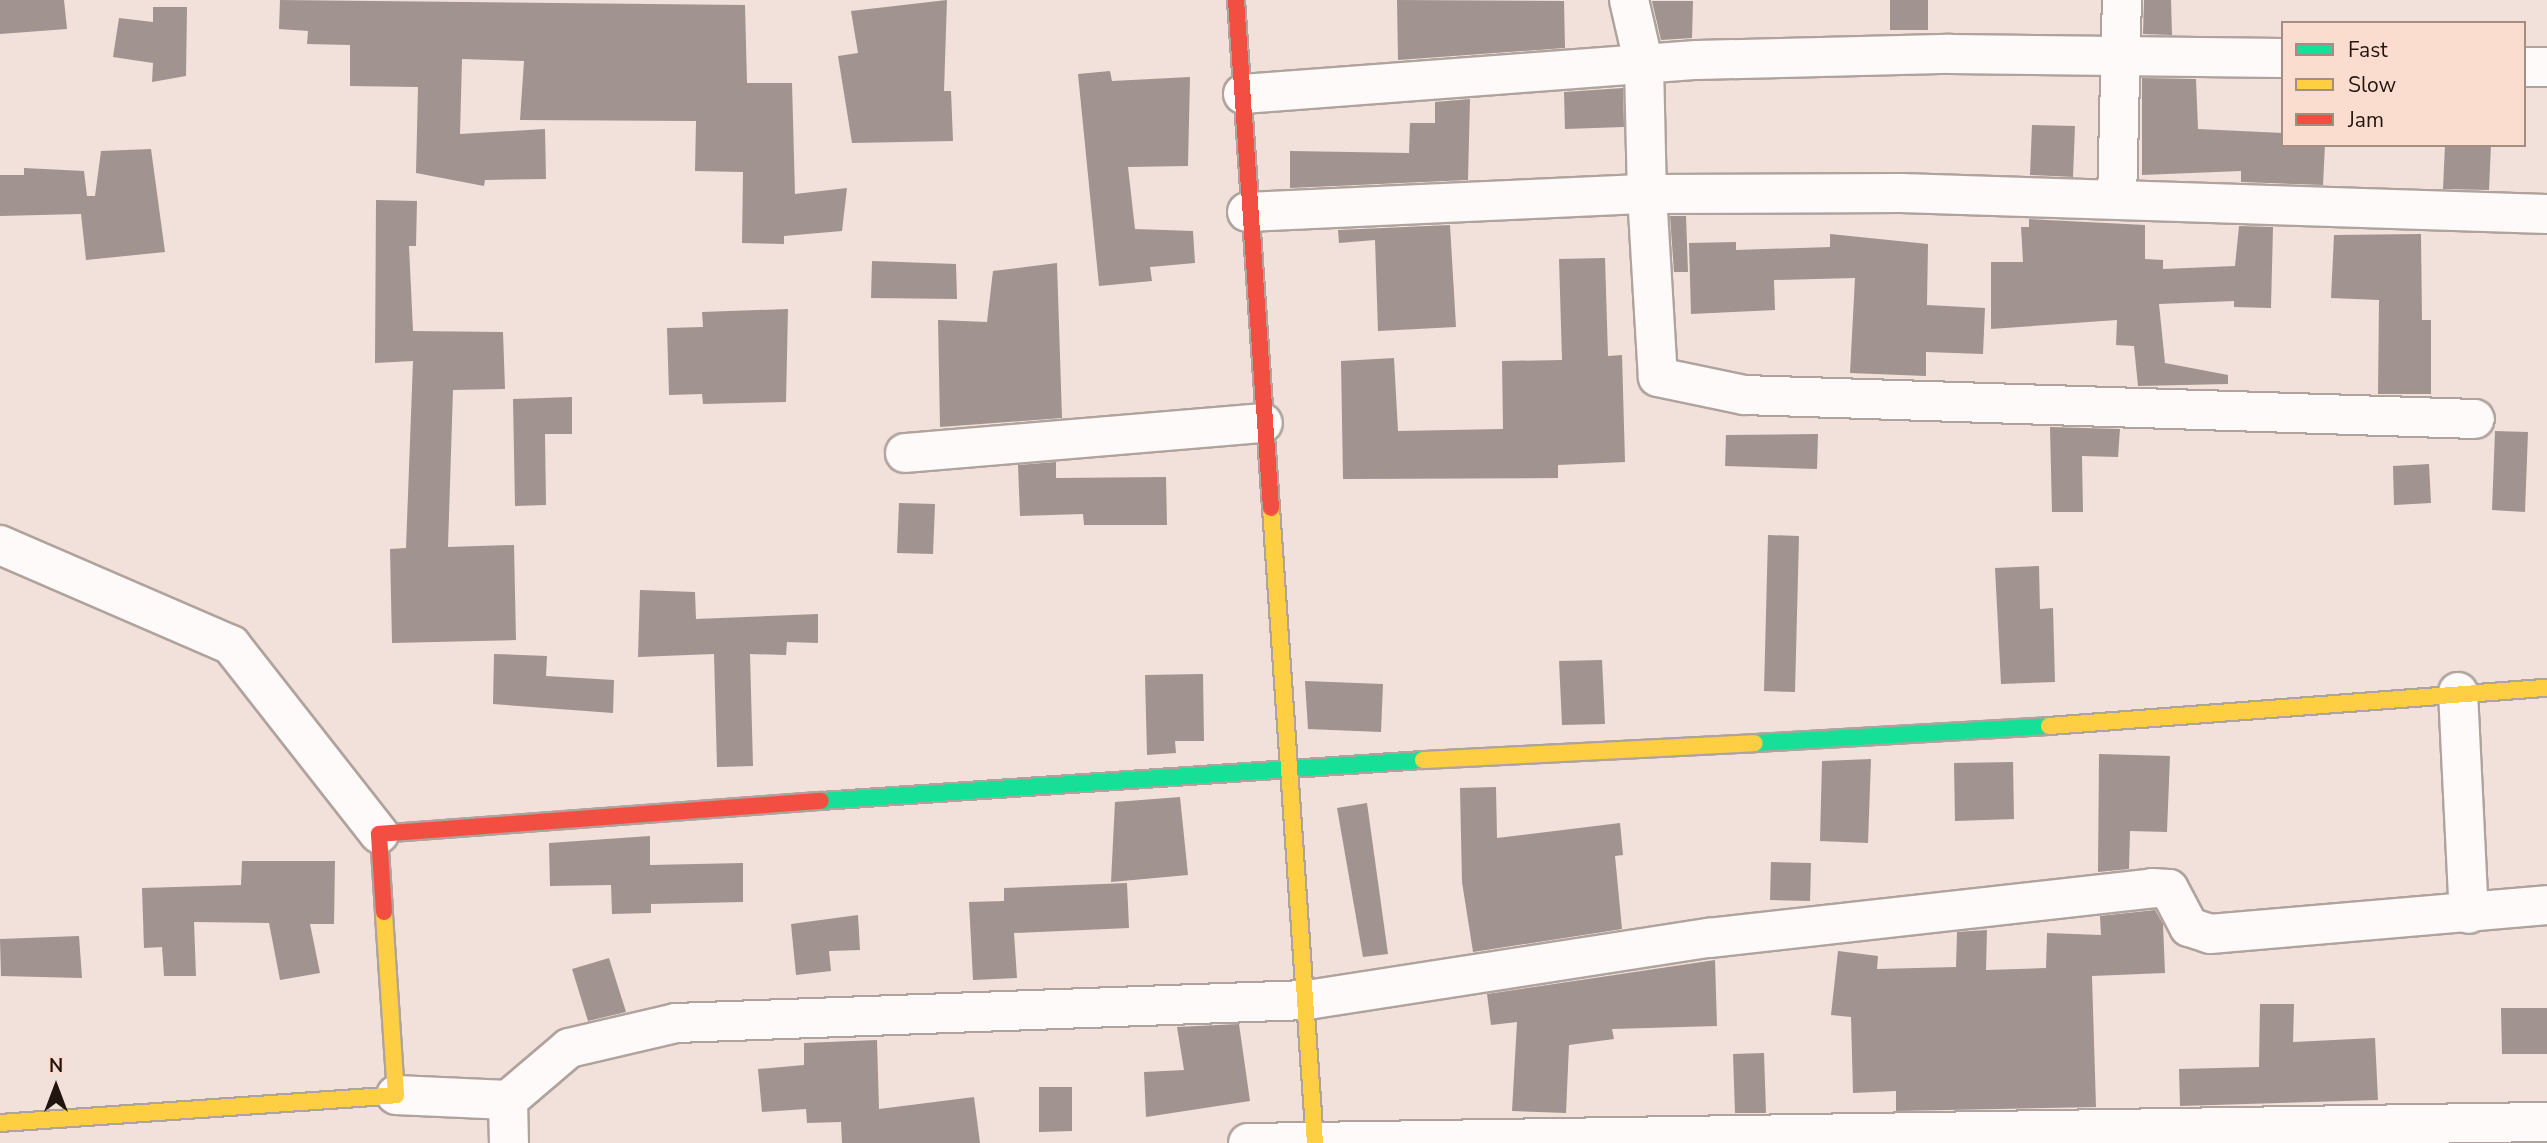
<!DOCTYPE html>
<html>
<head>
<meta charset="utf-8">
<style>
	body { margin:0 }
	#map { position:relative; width:2547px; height:1143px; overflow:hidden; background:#f1e1da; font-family:"Nunito Sans",sans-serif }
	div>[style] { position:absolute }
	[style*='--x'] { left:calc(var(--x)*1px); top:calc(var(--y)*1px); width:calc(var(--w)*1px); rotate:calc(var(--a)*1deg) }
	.building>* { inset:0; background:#a1938f }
	.roads { filter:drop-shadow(2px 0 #b0a39d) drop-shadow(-2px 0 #b0a39d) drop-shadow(0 2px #b0a39d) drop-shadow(0 -2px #b0a39d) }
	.street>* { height:38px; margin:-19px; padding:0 19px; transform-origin:19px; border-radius:19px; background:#fdfaf9 }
	.fast>* { height:16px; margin:-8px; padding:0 8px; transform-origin:8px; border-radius:8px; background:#16e098 }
	.slow>* { height:16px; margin:-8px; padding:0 8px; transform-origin:8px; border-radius:8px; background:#ffcf43 }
	.jam>* { height:16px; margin:-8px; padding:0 8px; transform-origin:8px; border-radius:8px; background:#f24e42 }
	span { translate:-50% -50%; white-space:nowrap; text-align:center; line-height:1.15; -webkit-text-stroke:7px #fbddd0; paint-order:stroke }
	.legend { position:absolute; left:2281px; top:21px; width:245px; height:126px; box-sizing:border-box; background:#fbddd0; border:2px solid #a48d83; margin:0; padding:9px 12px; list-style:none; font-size:21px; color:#22150f }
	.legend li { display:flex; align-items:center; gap:14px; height:35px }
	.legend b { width:35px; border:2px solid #a48d83 }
	.north { position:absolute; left:21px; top:1052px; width:70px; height:70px; -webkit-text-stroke:5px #fbddd0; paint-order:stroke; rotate:0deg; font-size:19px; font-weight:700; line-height:28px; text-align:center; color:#22150f }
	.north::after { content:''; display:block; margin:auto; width:24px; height:32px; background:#22150f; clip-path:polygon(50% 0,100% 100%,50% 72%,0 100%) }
</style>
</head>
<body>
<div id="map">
	<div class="building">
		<i style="clip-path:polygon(0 0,64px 0,67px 29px,0 34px)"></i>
		<i style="clip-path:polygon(280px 0,745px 5px,747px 83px,792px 83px,795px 194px,847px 188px,842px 231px,784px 236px,784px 244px,742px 243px,743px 172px,695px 171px,696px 121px,520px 120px,524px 61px,462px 59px,460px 134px,545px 129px,546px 179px,485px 180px,484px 186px,416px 173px,418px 87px,350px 86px,350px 45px,307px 44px,308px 31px,279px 29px)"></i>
		<i style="clip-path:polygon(947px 0,944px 91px,951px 91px,953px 141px,852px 143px,838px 56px,858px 53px,851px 11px)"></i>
		<i style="clip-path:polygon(1397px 0,1564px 1px,1565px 48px,1398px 60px)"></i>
		<i style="clip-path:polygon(1890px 0,1928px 0,1928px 30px,1890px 30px)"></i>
		<i style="clip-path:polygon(2144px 0,2171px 0,2172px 35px,2143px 34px)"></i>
		<i style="clip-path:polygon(1652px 1px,1693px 1px,1692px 38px,1661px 40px)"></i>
		<i style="clip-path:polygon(153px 7px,187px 7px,186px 76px,152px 82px,153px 63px,113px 57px,119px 18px,153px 22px)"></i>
		<i style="clip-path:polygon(1110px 71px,1112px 81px,1190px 77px,1188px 166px,1128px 167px,1135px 229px,1193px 231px,1195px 263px,1150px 267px,1152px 281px,1099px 286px,1078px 74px)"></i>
		<i style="clip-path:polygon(2142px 78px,2196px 79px,2198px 129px,2283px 133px,2283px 145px,2325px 145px,2323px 185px,2241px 182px,2241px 171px,2142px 175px)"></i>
		<i style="clip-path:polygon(1623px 88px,1624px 127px,1565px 129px,1564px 92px)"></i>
		<i style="clip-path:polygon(1470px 99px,1468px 180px,1290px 188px,1290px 151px,1409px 153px,1410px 123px,1435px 123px,1435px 102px)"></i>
		<i style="clip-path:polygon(2032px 125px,2075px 126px,2073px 177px,2030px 175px)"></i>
		<i style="clip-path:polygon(2445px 145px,2491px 145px,2489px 190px,2443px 189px)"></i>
		<i style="clip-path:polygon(151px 149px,165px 252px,86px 260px,81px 214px,0 216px,0 175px,24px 175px,24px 168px,84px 171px,87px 196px,95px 196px,101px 151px)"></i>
		<i style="clip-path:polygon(376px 200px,417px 201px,416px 246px,409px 246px,413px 331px,503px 332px,505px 389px,453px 390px,448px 547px,514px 545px,516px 640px,392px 643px,390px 549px,406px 548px,413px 361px,375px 363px)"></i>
		<i style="clip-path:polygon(1670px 216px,1686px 216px,1688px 272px,1674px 272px)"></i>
		<i style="clip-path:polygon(2029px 219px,2145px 225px,2145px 259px,2163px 260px,2163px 269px,2235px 266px,2239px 226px,2273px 227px,2271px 308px,2234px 307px,2234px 301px,2159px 304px,2165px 363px,2228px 375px,2228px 384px,2138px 386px,2134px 346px,2116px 345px,2117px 320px,1991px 329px,1991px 262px,2023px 262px,2021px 227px,2029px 227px)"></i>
		<i style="clip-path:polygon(1450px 225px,1456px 327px,1378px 331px,1375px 240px,1339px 243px,1338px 230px)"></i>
		<i style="clip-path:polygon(1830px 234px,1928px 244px,1927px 305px,1985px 308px,1983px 354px,1926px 352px,1926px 376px,1850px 373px,1855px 278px,1774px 280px,1775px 310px,1691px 314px,1689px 243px,1736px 242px,1736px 250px,1830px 247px)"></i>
		<i style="clip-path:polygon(2421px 234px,2422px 320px,2431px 320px,2431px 394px,2378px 394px,2379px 300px,2331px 298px,2334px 235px)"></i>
		<i style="clip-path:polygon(1605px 258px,1608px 356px,1622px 355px,1625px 462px,1558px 465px,1558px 478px,1343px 479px,1341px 361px,1394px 358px,1398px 431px,1503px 429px,1502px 361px,1562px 360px,1559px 259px)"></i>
		<i style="clip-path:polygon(872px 261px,956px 264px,957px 299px,871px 298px)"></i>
		<i style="clip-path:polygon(1057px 263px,1062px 418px,940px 427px,938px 320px,987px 322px,993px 271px)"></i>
		<i style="clip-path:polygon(788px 309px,786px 402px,703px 404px,702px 394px,669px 395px,667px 328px,703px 327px,702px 312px)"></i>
		<i style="clip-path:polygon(572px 397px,572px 434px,545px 434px,546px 505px,515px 506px,513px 399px)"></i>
		<i style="clip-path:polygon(2050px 427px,2120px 429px,2118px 457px,2082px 456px,2083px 512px,2052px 512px)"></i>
		<i style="clip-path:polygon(2495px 431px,2528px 432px,2525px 512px,2492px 510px)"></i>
		<i style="clip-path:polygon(1818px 434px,1817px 469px,1725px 466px,1726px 435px)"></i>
		<i style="clip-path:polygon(1056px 462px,1056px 478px,1166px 477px,1167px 525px,1084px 525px,1083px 514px,1020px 516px,1018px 465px)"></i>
		<i style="clip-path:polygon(2429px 464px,2431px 503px,2394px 505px,2393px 466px)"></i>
		<i style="clip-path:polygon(899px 503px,935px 504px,933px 554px,897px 553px)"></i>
		<i style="clip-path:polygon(1768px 535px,1799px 536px,1795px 692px,1764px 691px)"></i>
		<i style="clip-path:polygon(2039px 566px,2040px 609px,2053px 608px,2055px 682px,2001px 684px,1995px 568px)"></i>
		<i style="clip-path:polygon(640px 590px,695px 592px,696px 619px,818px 614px,818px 643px,787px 642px,786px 655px,750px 654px,753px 766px,717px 767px,714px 654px,638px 657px)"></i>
		<i style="clip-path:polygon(494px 654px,547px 656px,546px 676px,614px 680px,613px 713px,493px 704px)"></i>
		<i style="clip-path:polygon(1602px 660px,1605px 724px,1562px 725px,1559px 661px)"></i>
		<i style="clip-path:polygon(1203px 674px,1204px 741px,1175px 741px,1176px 753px,1147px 755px,1145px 675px)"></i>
		<i style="clip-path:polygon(1305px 681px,1383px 684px,1381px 732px,1308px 729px)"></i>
		<i style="clip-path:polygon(2099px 754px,2170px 756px,2167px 832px,2130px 831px,2129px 869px,2098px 872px)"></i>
		<i style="clip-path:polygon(1871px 759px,1868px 843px,1820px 841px,1822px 761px)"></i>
		<i style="clip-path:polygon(2013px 762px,2014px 819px,1955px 821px,1954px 763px)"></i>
		<i style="clip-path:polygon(1496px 787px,1497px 838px,1620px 823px,1623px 855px,1615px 856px,1622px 929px,1473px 952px,1462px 882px,1460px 788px)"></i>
		<i style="clip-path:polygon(1180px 797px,1188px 875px,1111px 882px,1115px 802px)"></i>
		<i style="clip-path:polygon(1367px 803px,1388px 954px,1363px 957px,1337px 808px)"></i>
		<i style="clip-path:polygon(650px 836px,650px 865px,743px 863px,743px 902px,651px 904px,651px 913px,612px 914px,611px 885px,550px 886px,549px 843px)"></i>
		<i style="clip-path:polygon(242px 861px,335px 861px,334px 924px,310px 924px,320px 973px,280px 980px,269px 923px,194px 922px,196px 976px,164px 976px,162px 947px,144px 948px,142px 888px,241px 885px)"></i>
		<i style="clip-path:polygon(1771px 862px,1811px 863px,1810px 901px,1770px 900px)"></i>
		<i style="clip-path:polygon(1127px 883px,1129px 928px,1014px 933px,1017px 978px,973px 980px,969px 902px,1004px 901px,1004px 888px)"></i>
		<i style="clip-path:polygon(2155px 910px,2163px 924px,2165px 973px,2092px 976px,2096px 1107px,1896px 1111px,1896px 1091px,1853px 1093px,1851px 1017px,1831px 1015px,1838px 951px,1878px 956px,1877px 969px,1956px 967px,1957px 932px,1987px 930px,1986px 970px,2046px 968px,2047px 933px,2101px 935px,2100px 916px)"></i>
		<i style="clip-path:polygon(858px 915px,860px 950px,829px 951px,831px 971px,796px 975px,791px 924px)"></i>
		<i style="clip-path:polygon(79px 936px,82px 978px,1px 976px,0 939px)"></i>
		<i style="clip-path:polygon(609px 958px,626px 1012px,588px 1021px,572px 969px)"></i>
		<i style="clip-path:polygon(1715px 960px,1717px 1026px,1612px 1029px,1614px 1039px,1569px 1045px,1566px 1113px,1512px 1111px,1517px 1022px,1491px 1025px,1487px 994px)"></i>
		<i style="clip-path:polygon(2260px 1004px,2294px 1004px,2293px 1042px,2375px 1038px,2378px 1100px,2180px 1106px,2179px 1069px,2259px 1067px)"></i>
		<i style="clip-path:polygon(2501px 1008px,2547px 1008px,2547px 1054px,2502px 1054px)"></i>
		<i style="clip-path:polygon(1239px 1024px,1250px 1101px,1146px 1117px,1144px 1072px,1184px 1070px,1177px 1027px)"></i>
		<i style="clip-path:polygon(877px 1040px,879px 1109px,974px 1097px,980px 1143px,842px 1143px,841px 1122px,807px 1123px,806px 1109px,762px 1112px,758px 1069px,804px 1065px,804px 1043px)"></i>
		<i style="clip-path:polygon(1764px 1053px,1766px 1113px,1735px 1113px,1733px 1054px)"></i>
		<i style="clip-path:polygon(1039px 1087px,1072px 1087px,1072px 1131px,1039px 1132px)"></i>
	</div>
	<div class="roads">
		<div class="street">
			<i style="--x:1629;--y:0;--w:67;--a:77"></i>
			<i style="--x:1644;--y:65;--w:129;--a:88.7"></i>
			<i style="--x:1647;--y:194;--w:254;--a:-0.2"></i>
			<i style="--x:1901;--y:193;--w:646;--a:1.86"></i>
			<i style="--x:2524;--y:67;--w:23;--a:0"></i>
			<i style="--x:1243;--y:94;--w:455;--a:-4.3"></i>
			<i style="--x:1697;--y:60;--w:253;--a:-1.4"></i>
			<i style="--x:1950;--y:54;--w:333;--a:0.7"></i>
			<i style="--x:2117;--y:200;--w:200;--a:-88.6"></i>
			<i style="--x:1247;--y:212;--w:400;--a:-2.6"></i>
			<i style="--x:1647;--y:194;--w:183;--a:86.6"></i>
			<i style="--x:1658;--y:377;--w:88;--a:11.8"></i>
			<i style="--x:1744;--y:395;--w:731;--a:1.88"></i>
			<i style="--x:905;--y:453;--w:359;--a:-4.8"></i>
			<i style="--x:0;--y:545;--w:252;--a:23.4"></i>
			<i style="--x:231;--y:645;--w:240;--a:51.9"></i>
			<i style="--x:2458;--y:692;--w:222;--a:87.2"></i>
			<i style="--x:396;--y:1095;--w:112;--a:2.6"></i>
			<i style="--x:508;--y:1100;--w:80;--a:-40.4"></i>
			<i style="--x:569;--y:1048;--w:110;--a:-13.2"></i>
			<i style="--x:676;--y:1023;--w:631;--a:-2.09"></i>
			<i style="--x:1307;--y:1000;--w:407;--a:-8.8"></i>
			<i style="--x:1709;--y:938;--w:446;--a:-6.4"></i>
			<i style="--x:2152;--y:888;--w:17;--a:3"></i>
			<i style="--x:2169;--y:889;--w:43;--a:62.2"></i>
			<i style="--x:2189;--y:927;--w:22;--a:18"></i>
			<i style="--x:2210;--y:934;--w:338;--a:-4.9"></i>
			<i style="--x:508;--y:1100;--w:43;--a:88.7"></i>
			<i style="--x:1248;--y:1143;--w:1299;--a:-0.93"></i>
		</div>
		<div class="fast">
			<i style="--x:1755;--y:743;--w:294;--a:-3.3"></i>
			<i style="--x:821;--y:801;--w:603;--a:-3.9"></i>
		</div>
		<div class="slow">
			<i style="--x:1271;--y:508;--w:637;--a:86.04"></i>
			<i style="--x:2049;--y:726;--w:499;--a:-4.4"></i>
			<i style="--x:1423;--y:760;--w:332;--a:-2.9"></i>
			<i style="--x:0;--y:1123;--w:397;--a:-4"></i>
			<i style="--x:396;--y:1095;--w:183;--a:-93.8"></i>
		</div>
		<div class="jam">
			<i style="--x:1236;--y:0;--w:509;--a:86.06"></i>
			<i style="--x:384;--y:912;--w:78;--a:-93.7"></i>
			<i style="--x:379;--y:834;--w:443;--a:-4.3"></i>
		</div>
	</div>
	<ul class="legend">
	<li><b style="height:9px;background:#16e098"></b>Fast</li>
	<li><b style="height:9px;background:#ffcf43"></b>Slow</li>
	<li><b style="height:9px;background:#f24e42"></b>Jam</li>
	</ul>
	<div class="north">N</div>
</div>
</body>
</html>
